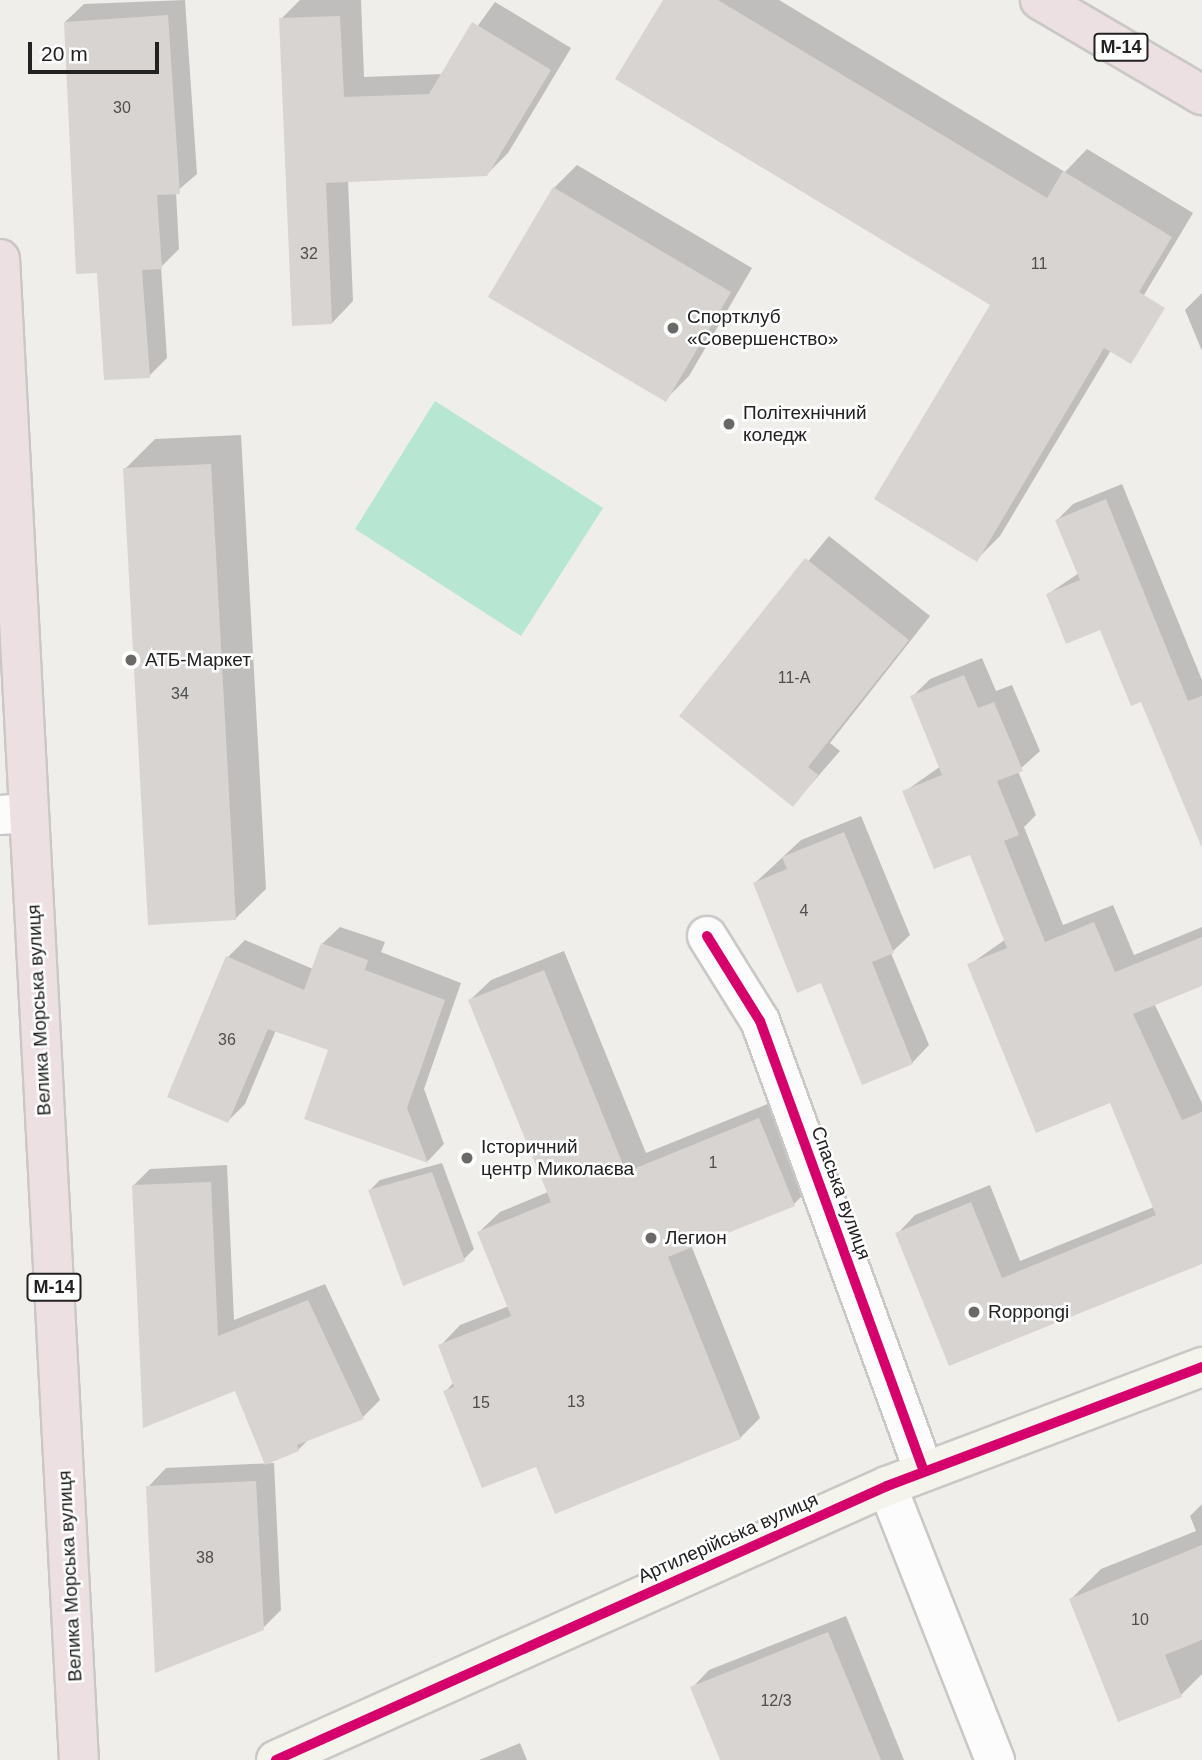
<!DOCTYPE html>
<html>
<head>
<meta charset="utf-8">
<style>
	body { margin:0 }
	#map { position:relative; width:1202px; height:1760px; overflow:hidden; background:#f0eeeb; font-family:Arial,sans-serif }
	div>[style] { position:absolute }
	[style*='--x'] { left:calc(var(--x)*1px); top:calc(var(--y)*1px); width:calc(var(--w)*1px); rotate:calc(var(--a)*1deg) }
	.pitch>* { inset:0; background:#b7e6d2 }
	.shadow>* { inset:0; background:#0003 }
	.building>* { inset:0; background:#d7d4d2 }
	.roads { filter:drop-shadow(2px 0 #c9c8c7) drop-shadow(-2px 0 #c9c8c7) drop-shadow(0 2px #c9c8c7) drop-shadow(0 -2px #c9c8c7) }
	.street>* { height:38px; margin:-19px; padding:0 19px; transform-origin:19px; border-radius:19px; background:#fdfcfc }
	.secondary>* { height:38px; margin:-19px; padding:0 19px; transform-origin:19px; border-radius:19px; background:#f4f4ed }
	.highway>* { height:38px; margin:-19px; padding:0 19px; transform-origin:19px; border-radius:19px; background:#ece0e2 }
	.cycleway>* { height:10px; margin:-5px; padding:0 5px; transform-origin:5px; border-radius:5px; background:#d6006c }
	.dots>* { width:19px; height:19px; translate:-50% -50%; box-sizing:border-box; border:4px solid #fff; border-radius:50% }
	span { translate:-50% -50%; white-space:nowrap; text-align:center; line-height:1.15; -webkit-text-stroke:5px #fff; paint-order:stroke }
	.number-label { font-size:16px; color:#4f4e4e }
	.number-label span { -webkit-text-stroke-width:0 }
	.shield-label span { padding:2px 5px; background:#fff; border:2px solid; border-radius:5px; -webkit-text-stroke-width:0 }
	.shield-label { font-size:18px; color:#222; font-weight:700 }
	.poi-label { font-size:19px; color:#222 }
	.left { translate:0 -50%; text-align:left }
	.street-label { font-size:19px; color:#222 }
	.scale { position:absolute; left:28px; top:42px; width:131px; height:32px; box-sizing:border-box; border:4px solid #222; border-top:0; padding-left:9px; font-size:21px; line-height:24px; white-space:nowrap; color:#222; -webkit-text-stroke:5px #fff; paint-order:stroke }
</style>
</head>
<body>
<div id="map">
	<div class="pitch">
		<i style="clip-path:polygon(435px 401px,603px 508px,521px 636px,355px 529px)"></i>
	</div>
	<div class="shadow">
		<i style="clip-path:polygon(185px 0,197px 174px,176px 192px,179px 249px,161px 267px,167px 358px,149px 376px,65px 22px,84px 4px)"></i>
		<i style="clip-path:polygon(300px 0,361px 0,364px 77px,443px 74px,495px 2px,571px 48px,508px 153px,486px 175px,348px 180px,353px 301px,332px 323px,281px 19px)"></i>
		<i style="clip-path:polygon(665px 0,779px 0,1065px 172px,1087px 149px,1193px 213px,1000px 536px,977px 559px,992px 304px)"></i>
		<i style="clip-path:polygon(577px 165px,752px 268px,689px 376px,666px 399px,554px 188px)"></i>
		<i style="clip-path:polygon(1202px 293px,1202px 351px,1185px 310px)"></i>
		<i style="clip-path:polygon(241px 435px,266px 889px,235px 919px,125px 469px,155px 439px)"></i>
		<i style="clip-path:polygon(1122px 484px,1202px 680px,1202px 799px,1101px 628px,1048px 594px,1079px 573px,1057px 520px,1073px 504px)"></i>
		<i style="clip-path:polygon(829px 536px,930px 616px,830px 743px,840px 751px,793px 805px,681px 715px)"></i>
		<i style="clip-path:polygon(982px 658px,996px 691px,1012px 685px,1040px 751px,1018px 771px,1036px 815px,1024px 827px,1063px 925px,1113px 905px,1134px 955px,1202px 927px,1202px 984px,1154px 1003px,1202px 1103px,1202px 1262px,950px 1363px,897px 1234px,915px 1215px,990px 1185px,1020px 1261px,1154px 1207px,1111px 1101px,969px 965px,1006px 939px,971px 852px,904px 792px,941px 766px,912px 697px,930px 679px)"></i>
		<i style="clip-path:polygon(861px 816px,910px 935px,891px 953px,929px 1045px,912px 1063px,822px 981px,755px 883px,801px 840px)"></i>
		<i style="clip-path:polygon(340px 927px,385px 942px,381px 952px,461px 983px,424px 1089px,444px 1144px,428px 1161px,306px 1118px,331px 1049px,276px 1030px,245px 1104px,228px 1121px,228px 957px,245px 940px,313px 969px,322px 944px)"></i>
		<i style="clip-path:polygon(564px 951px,646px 1153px,780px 1099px,814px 1184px,794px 1204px,691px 1245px,760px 1418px,740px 1438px,537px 1464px,445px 1392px,454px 1382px,440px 1346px,460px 1325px,509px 1306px,479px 1232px,500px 1212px,548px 1192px,470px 1000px,491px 980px)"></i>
		<i style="clip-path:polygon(442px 1163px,474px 1249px,464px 1259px,370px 1190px,380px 1180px)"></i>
		<i style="clip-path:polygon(227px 1165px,234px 1320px,325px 1284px,380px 1400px,363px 1417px,310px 1438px,298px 1450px,236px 1389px,133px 1186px,150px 1169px)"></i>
		<i style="clip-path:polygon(274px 1463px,281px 1610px,263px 1628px,148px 1487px,166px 1468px)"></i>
		<i style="clip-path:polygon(1202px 1504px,1202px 1674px,1181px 1695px,1071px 1599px,1101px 1569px,1196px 1531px,1190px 1516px)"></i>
		<i style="clip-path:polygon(846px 1616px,904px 1760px,722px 1760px,692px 1688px,709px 1670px)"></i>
		<i style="clip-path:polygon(520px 1743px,527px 1760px,479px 1760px)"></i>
	</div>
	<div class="building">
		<i style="clip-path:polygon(663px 0,718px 0,1047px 198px,1063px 171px,1172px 237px,1139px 292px,1165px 308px,1131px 364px,1104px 348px,977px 562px,874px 499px,990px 305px,615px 79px)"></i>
		<i style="clip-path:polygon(168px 15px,180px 194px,157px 195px,162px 269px,142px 270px,150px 378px,104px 380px,97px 273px,76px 274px,64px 22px)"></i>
		<i style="clip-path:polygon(340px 16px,344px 97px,429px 94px,472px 22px,551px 70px,487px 176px,326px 183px,332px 324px,292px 326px,279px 18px)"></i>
		<i style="clip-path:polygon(553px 187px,731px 292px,666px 402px,488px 297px)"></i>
		<i style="clip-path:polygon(211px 464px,236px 920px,148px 925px,123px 468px)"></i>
		<i style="clip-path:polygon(1106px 499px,1188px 701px,1202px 696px,1202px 848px,1141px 702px,1131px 706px,1100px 630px,1066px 644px,1046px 594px,1080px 580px,1055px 520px)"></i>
		<i style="clip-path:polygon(805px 558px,909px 640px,808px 767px,818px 775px,793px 807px,679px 716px)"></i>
		<i style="clip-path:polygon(964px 675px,978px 708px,994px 702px,1023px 771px,997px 781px,1019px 835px,1004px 841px,1045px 942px,1094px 922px,1115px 972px,1202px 937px,1202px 986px,1133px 1014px,1182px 1120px,1202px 1112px,1202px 1264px,949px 1366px,895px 1233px,971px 1202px,1002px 1278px,1156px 1215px,1110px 1103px,1036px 1133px,967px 964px,1007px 948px,970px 855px,934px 869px,902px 791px,942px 775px,910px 696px)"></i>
		<i style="clip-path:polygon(844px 832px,894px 953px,872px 962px,913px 1064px,862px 1085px,821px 983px,797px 993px,753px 883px,787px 869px,782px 857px)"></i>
		<i style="clip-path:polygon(321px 943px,368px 960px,365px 970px,445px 1000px,407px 1108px,428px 1163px,304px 1119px,328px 1050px,268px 1029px,228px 1123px,167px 1097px,226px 956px,304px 990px)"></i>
		<i style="clip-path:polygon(544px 970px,626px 1172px,759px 1118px,795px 1206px,668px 1257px,741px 1439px,555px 1514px,536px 1467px,482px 1488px,443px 1391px,454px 1387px,438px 1345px,511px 1316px,477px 1232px,551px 1202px,468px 1000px)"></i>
		<i style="clip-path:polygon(432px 1172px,465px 1261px,403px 1286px,368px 1190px)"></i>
		<i style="clip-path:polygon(211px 1182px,218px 1336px,308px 1300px,364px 1419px,297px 1445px,299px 1451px,265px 1465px,235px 1391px,143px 1428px,132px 1185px)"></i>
		<i style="clip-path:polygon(256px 1481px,264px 1630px,155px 1673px,146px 1486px)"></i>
		<i style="clip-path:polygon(1202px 1545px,1202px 1640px,1165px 1655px,1182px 1697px,1118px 1722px,1069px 1599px)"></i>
		<i style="clip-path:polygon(828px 1632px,881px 1760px,720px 1760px,690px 1687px)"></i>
	</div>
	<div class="roads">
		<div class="street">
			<i style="--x:0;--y:815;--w:28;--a:-4"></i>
			<i style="--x:707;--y:936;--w:100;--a:58.1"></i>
			<i style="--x:760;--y:1021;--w:479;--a:70"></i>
			<i style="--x:887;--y:1486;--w:295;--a:68.5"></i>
		</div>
		<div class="secondary">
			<i style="--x:276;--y:1760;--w:670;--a:-24.15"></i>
			<i style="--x:887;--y:1486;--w:337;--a:-20.7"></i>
		</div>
		<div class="highway">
			<i style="--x:1040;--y:0;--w:188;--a:30.4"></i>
			<i style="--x:0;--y:259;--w:1503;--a:86.99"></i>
		</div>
	</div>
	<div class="cycleway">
		<i style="--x:707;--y:936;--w:100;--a:58.1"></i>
		<i style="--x:760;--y:1021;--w:479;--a:70"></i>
		<i style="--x:276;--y:1760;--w:670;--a:-24.15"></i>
		<i style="--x:887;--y:1486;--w:337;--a:-20.7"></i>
	</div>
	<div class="dots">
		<i style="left:673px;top:328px;background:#6a6968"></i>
		<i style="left:729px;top:424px;background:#6a6968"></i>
		<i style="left:131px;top:660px;background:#6a6968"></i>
		<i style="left:467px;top:1158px;background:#6a6968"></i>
		<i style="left:651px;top:1238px;background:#6a6968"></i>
		<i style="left:974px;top:1312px;background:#6a6968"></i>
	</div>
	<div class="number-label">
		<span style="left:122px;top:108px">30</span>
		<span style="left:309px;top:254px">32</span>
		<span style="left:1039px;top:264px">11</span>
		<span style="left:794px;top:678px">11-А</span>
		<span style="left:180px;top:694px">34</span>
		<span style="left:804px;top:911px">4</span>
		<span style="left:227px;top:1040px">36</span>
		<span style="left:713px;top:1163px">1</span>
		<span style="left:576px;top:1402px">13</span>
		<span style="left:481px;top:1403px">15</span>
		<span style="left:205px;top:1558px">38</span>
		<span style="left:1140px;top:1620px">10</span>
		<span style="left:776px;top:1701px">12/3</span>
	</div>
	<div class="shield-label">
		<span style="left:1121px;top:47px">М-14</span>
		<span style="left:54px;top:1287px">М-14</span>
	</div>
	<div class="poi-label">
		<span class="left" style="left:687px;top:328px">Спортклуб<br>«Совершенство»</span>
		<span class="left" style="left:743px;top:424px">Політехнічний<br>коледж</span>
		<span class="left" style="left:145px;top:660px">АТБ-Маркет</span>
		<span class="left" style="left:481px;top:1158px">Історичний<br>центр Миколаєва</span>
		<span class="left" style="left:665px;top:1238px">Легион</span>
		<span class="left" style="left:988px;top:1312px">Roppongi</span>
	</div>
	<div class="street-label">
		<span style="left:39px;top:1010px;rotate:-93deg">Велика Морська вулиця</span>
		<span style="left:841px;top:1193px;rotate:70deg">Спаська вулиця</span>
		<span style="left:728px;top:1538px;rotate:-24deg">Артилерійська вулиця</span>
		<span style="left:70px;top:1576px;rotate:-93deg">Велика Морська вулиця</span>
	</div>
	<div class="scale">20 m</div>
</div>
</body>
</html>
